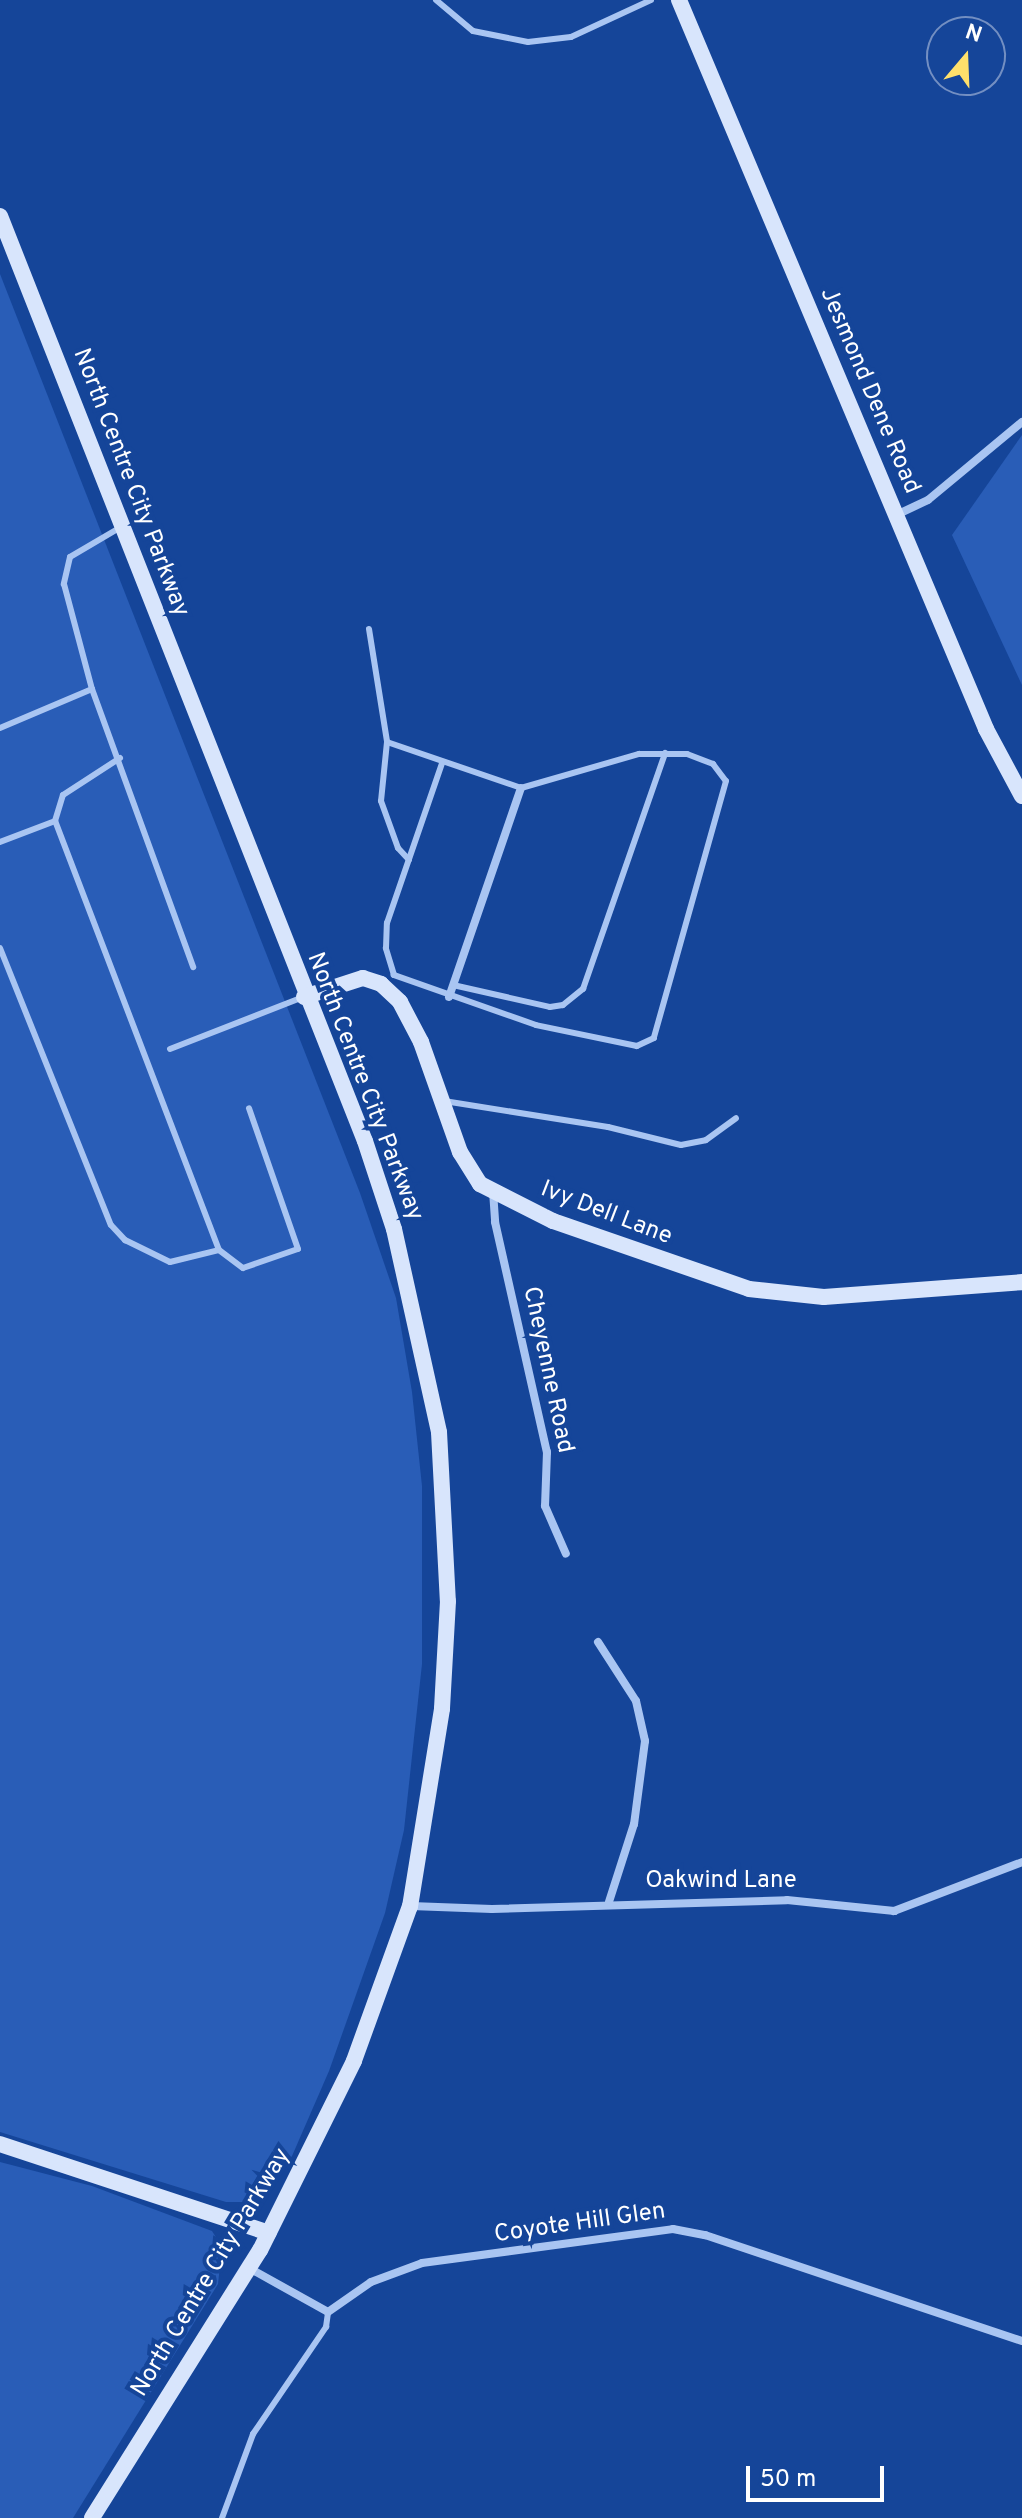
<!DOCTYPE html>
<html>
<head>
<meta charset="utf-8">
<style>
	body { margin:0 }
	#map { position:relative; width:1022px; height:2518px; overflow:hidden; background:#154599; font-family:Overpass,sans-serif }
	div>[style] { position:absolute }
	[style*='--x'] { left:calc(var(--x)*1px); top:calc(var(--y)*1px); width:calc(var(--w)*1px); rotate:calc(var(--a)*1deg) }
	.green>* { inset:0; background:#295db7 }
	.lane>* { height:6px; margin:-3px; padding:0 3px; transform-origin:3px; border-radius:3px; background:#a9c5f2 }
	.street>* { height:8px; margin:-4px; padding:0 4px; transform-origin:4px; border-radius:4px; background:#a9c5f2 }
	.secondary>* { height:16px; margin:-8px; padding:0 8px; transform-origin:8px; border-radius:8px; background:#d8e5fc }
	span { translate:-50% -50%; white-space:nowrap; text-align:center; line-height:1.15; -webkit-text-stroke:8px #154599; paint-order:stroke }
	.street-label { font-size:24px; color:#fff }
	.north { position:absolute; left:926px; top:16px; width:80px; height:80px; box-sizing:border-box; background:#154599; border:2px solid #738fc2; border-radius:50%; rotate:19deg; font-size:22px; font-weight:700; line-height:32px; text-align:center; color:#fff }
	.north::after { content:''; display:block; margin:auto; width:28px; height:36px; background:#ffe06b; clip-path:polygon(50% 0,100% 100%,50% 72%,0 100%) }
	.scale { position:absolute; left:746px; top:2466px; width:138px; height:36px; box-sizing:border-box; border:4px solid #fff; border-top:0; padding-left:10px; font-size:24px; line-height:28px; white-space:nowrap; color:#fff; -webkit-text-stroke:6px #154599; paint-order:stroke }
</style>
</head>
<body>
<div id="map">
	<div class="green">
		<i style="clip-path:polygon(0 274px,360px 1193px,396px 1298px,412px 1392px,422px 1486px,422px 1664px,404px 1830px,385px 1913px,329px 2071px,292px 2156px,262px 2195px,246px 2202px,226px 2202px,0 2132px)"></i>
		<i style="clip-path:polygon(1022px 435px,1022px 685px,952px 535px)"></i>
		<i style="clip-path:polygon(0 2162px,92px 2186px,212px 2231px,222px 2247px,218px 2284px,73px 2518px,0 2518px)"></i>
	</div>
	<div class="lane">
		<i style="--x:436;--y:0;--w:48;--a:40"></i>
		<i style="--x:473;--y:31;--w:56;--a:11.3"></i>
		<i style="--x:528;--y:42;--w:43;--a:-6.6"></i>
		<i style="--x:571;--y:37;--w:88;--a:-24.8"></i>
		<i style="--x:121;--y:527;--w:59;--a:149.5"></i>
		<i style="--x:70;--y:557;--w:28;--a:103"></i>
		<i style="--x:64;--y:584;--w:109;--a:75.1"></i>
		<i style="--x:92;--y:689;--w:296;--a:70"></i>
		<i style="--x:369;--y:629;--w:114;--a:80.9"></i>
		<i style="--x:387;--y:742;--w:59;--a:95.8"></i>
		<i style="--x:381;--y:801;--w:50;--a:70.1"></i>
		<i style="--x:398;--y:848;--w:16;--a:47"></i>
		<i style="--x:0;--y:728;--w:100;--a:-23"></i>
		<i style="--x:387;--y:742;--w:142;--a:18.9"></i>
		<i style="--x:521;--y:788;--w:123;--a:-16.1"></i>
		<i style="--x:639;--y:754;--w:48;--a:0"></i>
		<i style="--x:687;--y:754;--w:28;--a:21"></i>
		<i style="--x:713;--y:764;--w:21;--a:53"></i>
		<i style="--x:726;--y:781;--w:267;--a:105.7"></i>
		<i style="--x:654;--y:1038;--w:19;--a:155"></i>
		<i style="--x:637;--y:1046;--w:103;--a:-168.3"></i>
		<i style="--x:536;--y:1025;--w:151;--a:-160.6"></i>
		<i style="--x:394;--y:975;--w:28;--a:-107"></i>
		<i style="--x:386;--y:948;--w:25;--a:-88"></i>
		<i style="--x:387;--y:923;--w:169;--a:-71"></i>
		<i style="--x:0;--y:842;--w:59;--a:-20.9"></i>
		<i style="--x:55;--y:821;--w:27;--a:-73"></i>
		<i style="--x:63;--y:795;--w:68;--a:-33"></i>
		<i style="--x:0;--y:948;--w:298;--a:68.2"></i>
		<i style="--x:111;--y:1225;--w:21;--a:47"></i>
		<i style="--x:125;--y:1240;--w:50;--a:26.1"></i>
		<i style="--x:170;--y:1262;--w:50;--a:-13.8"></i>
		<i style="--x:219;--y:1250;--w:459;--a:-110.9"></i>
		<i style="--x:453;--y:985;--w:99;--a:12.8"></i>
		<i style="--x:550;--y:1007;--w:13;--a:-9"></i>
		<i style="--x:563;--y:1005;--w:26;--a:-39"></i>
		<i style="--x:583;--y:989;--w:250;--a:-70.8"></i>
		<i style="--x:170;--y:1049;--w:141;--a:-21.3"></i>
		<i style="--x:444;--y:1101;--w:166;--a:9"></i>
		<i style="--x:608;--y:1127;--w:75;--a:13.9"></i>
		<i style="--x:681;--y:1145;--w:25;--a:-11"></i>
		<i style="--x:706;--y:1140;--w:37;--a:-36"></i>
		<i style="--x:219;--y:1250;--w:30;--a:37"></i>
		<i style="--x:243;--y:1268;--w:58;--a:-19.1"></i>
		<i style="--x:298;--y:1249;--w:149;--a:-109.2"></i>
		<i style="--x:222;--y:2518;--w:90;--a:-69.7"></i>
		<i style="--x:253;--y:2434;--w:130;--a:-55.7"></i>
		<i style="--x:326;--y:2327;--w:15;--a:-82"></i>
	</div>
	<div class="street">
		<i style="--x:896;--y:515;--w:35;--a:-25"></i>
		<i style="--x:928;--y:500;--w:122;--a:-39.7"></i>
		<i style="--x:449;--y:997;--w:221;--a:-71"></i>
		<i style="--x:493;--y:1191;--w:31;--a:86"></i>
		<i style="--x:495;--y:1222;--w:236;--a:77.3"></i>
		<i style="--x:547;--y:1452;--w:54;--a:92.1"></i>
		<i style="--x:545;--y:1506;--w:52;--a:66.4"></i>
		<i style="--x:598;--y:1642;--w:70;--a:57.2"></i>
		<i style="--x:636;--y:1701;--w:41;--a:77.3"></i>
		<i style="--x:645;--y:1741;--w:84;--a:97.5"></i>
		<i style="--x:634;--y:1824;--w:82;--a:107.8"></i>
		<i style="--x:411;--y:1906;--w:81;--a:2.1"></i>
		<i style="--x:492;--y:1909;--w:295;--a:-1.7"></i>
		<i style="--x:787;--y:1900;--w:108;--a:5.9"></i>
		<i style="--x:894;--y:1911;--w:137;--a:-20.9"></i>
		<i style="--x:249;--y:2268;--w:90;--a:29.1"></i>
		<i style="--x:328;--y:2312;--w:52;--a:-34.9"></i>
		<i style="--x:371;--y:2282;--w:54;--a:-20.4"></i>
		<i style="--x:422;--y:2263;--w:253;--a:-7.7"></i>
		<i style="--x:673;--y:2229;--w:33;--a:11"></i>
		<i style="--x:705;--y:2235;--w:334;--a:18.5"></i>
	</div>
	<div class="secondary">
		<i style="--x:679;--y:0;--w:791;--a:67.16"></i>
		<i style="--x:986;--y:729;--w:76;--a:61.8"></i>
		<i style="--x:0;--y:216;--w:994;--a:68.47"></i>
		<i style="--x:365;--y:1141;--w:93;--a:71.8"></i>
		<i style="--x:394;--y:1229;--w:208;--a:77.5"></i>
		<i style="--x:439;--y:1432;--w:169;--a:87"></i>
		<i style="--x:448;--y:1601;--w:108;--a:93.2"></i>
		<i style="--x:442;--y:1709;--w:200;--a:99.2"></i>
		<i style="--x:410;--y:1906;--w:165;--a:109.9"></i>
		<i style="--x:354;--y:2061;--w:211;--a:116.4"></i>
		<i style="--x:260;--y:2250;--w:316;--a:122.1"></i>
		<i style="--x:304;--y:997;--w:62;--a:-17.9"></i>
		<i style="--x:363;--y:978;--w:19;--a:18"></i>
		<i style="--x:381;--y:984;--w:26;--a:43"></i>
		<i style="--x:400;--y:1002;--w:45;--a:62.3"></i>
		<i style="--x:421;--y:1042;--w:117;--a:70.5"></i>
		<i style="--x:460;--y:1152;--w:38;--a:58"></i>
		<i style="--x:480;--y:1184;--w:82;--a:26.9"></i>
		<i style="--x:553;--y:1221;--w:207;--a:19.1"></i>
		<i style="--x:749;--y:1289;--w:75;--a:6.1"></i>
		<i style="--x:824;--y:1297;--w:199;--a:-4.3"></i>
		<i style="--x:0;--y:2144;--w:283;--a:18.3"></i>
	</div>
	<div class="street-label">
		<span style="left:869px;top:391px;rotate:67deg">Jesmond Dene Road</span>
		<span style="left:130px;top:483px;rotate:69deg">North Centre City Parkway</span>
		<span style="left:364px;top:1087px;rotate:69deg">North Centre City Parkway</span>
		<span style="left:606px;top:1214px;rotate:21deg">Ivy Dell Lane</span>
		<span style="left:547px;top:1370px;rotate:78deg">Cheyenne Road</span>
		<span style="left:721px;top:1882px">Oakwind Lane</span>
		<span style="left:580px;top:2224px;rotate:-8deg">Coyote Hill Glen</span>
		<span style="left:212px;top:2273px;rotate:-59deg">North Centre City Parkway</span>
	</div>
	<div class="north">N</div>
	<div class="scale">50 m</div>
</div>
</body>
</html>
